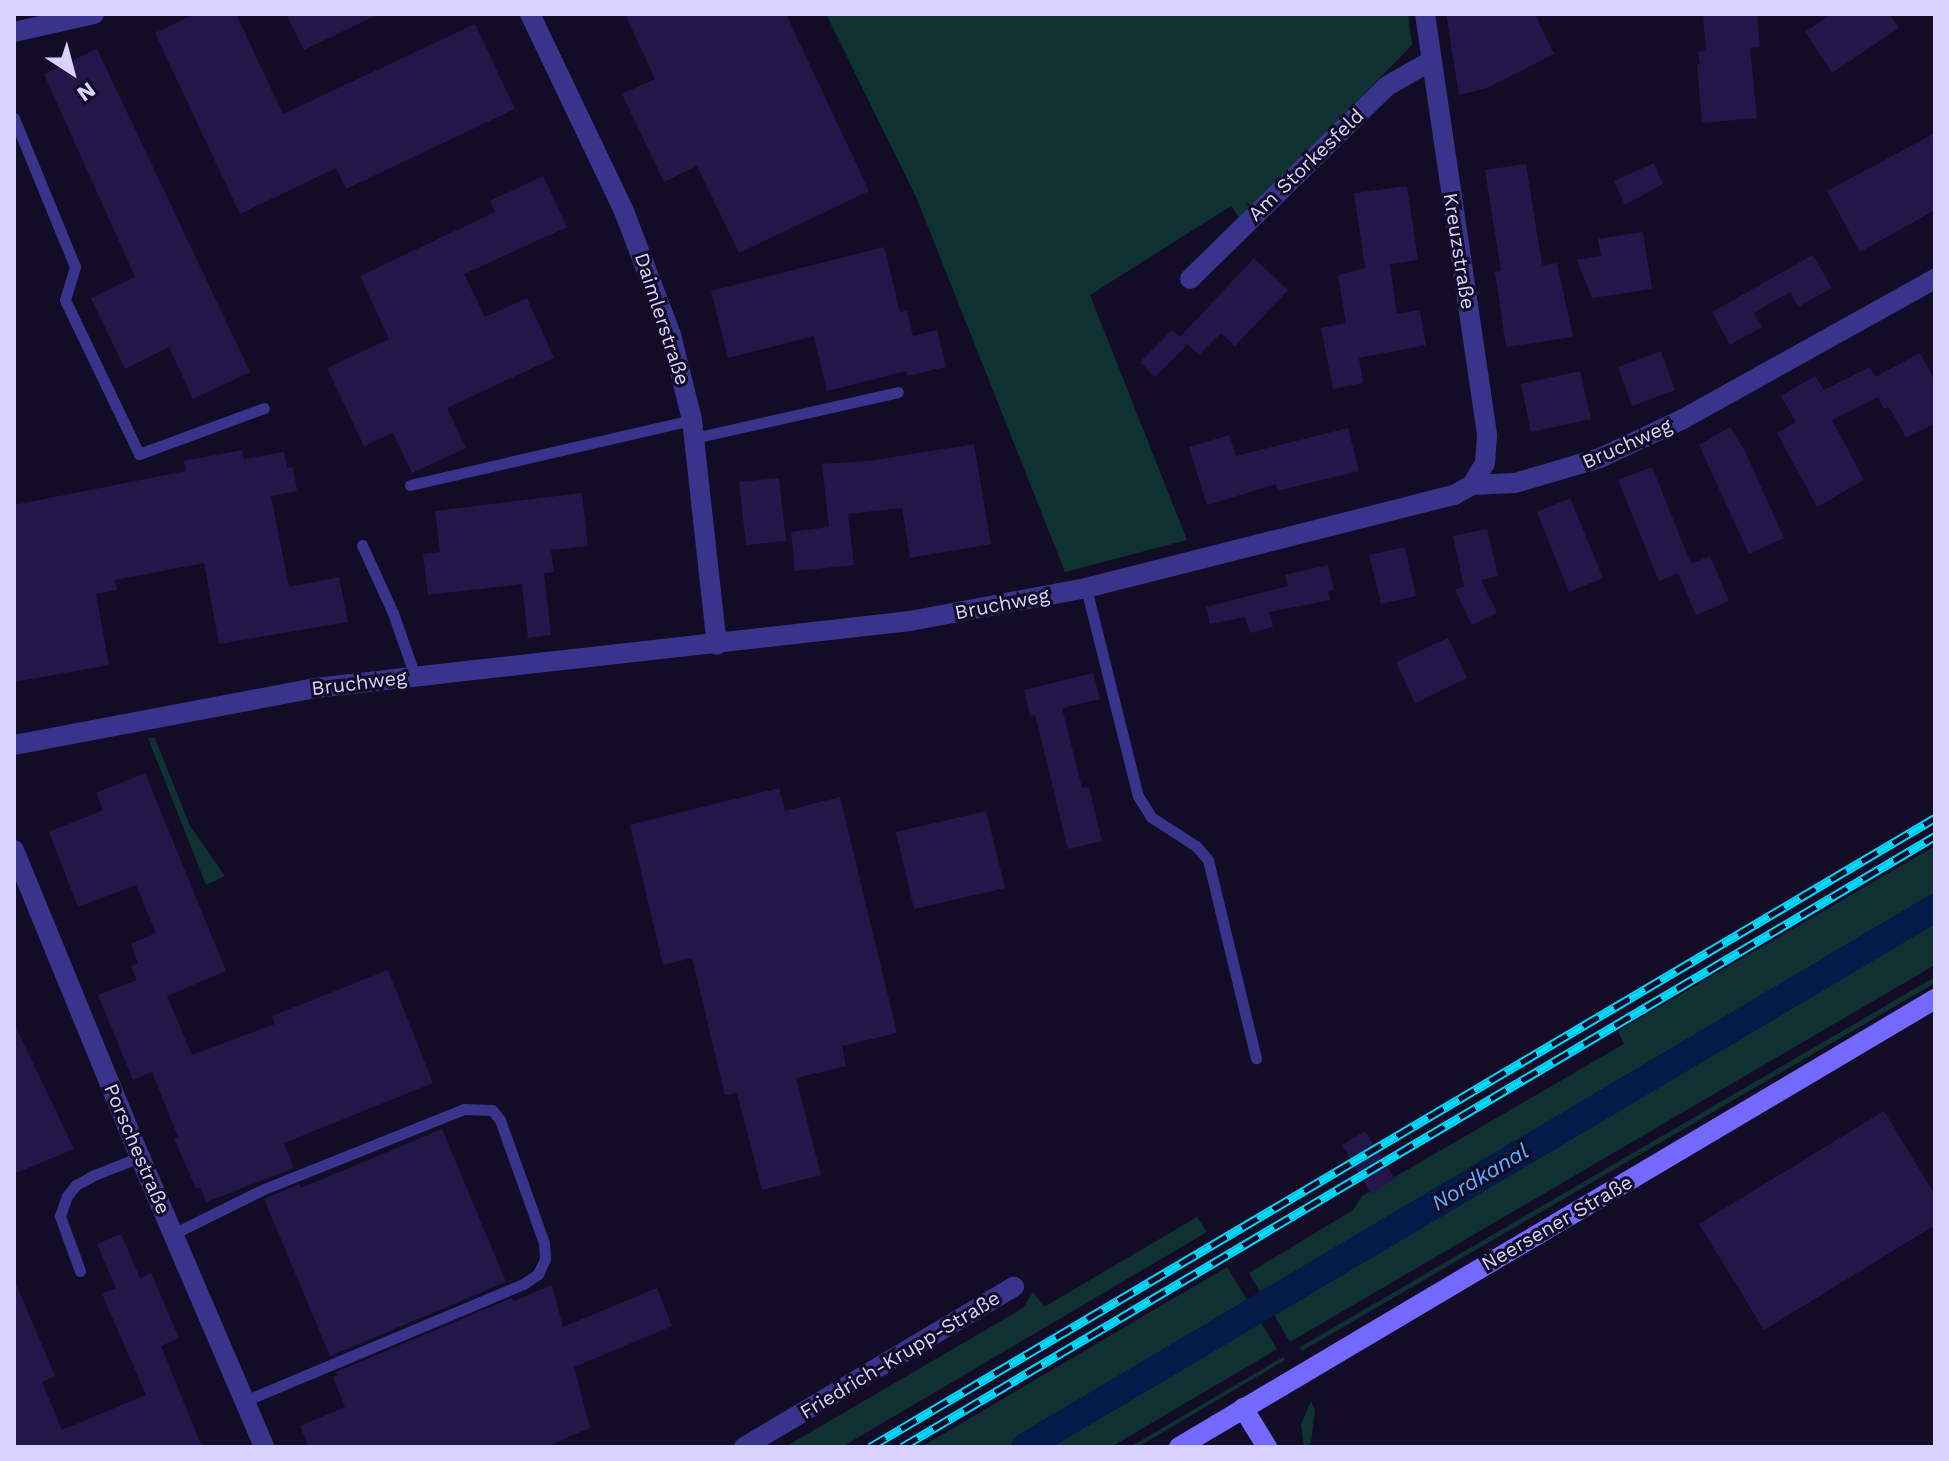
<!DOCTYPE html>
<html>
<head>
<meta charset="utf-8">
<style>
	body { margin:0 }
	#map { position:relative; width:1949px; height:1461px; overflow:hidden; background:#120c27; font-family:"Work Sans",sans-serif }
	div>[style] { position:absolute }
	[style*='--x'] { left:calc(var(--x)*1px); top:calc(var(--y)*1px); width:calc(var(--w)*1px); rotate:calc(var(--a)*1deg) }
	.green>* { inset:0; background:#0f3132 }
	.canal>* { height:28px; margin:-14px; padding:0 14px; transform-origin:14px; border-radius:14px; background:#041a48 }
	.building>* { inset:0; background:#23174a }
	.lane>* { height:11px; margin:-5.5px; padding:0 5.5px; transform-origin:5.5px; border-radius:5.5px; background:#3a338b }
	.street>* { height:20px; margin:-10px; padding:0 10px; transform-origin:10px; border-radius:10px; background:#3a338b }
	.secondary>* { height:20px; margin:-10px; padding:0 10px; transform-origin:10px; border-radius:10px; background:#7369ff }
	.rail>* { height:9px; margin-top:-4.5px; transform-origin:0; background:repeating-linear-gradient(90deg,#120c27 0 18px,#00d9fd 0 36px); box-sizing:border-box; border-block:2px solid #00d9fd }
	span { translate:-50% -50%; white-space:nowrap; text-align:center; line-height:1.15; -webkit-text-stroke:6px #120c27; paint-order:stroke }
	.street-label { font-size:20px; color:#d9d2ff }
	.water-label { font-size:22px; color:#60afff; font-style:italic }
	.frame { position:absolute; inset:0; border:16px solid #d9d2ff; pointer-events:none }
	.north { position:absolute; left:32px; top:32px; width:80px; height:80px; -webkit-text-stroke:6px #120c27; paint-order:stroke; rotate:144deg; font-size:22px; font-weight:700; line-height:32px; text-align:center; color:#d9d2ff }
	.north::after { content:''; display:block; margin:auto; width:28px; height:36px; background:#d9d2ff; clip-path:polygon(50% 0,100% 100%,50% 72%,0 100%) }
</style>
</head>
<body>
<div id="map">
	<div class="green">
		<i style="clip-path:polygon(826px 14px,1408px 14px,1412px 45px,1241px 220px,1231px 206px,1090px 295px,1187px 540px,1065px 572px,917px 199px)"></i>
		<i style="clip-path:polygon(148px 738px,155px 738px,190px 826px,225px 876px,206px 885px)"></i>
		<i style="clip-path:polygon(1935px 846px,1935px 965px,1290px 1342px,1249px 1273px,1353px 1210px,1362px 1196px,1624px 1044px,1618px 1031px)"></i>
		<i style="clip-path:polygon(1935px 977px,1935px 983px,1302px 1351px,1300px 1347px)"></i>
		<i style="clip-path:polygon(1197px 1217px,1207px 1232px,842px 1447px,785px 1447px,1023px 1308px,1033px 1292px,1044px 1307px)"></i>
		<i style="clip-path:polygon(1227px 1267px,1277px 1349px,1111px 1447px,921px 1447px)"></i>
		<i style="clip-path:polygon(1283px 1357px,1285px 1360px,1138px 1447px,1130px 1447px)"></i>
		<i style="clip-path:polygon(1311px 1401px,1315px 1410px,1311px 1443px,1304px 1447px,1301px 1424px)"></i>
	</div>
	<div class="canal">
		<i style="--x:1025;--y:1447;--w:1058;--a:-30.64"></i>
	</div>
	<div class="building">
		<i style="clip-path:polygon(195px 14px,236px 14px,283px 114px,475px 24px,515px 109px,346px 189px,336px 168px,240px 214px,155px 33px)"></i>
		<i style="clip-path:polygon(286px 14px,379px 14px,304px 50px)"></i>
		<i style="clip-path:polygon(625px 14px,786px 14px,869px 191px,739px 253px,697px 166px,664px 182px,622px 94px,655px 79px)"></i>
		<i style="clip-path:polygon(1446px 14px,1535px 14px,1554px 54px,1487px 88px,1459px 95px)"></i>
		<i style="clip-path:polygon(1703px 14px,1757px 14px,1760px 47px,1750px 48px,1757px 118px,1702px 123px,1697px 64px,1700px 64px,1698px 52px,1706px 51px)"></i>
		<i style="clip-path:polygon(1832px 14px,1889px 14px,1899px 28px,1832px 73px,1805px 32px)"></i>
		<i style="clip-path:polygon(97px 49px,250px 372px,193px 399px,169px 347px,125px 369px,91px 298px,135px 277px,44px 74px)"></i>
		<i style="clip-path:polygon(1935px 133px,1935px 210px,1860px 252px,1827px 191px)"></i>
		<i style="clip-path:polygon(1654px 163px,1663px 184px,1625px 205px,1614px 181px)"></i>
		<i style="clip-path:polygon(1526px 164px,1542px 265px,1557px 263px,1573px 337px,1506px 347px,1495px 272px,1501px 271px,1485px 170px)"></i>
		<i style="clip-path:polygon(543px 176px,567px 227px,464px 274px,485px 317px,527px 298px,554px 358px,447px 408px,466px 448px,412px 473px,393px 433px,364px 446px,327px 368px,389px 339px,360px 276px,495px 212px,490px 201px)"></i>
		<i style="clip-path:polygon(1407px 186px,1418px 260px,1390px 264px,1397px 314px,1420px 310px,1426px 345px,1359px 358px,1363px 383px,1333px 389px,1321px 328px,1346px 323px,1338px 275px,1365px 268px,1354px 193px)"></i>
		<i style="clip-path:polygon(1643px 232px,1652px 289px,1592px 298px,1577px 260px,1601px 256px,1598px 239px)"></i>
		<i style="clip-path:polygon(884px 247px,900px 312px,907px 311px,913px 336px,937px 330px,946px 367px,907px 376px,906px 371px,827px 391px,814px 336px,728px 358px,711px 291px)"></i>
		<i style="clip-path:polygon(1813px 255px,1832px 288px,1798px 307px,1790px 292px,1772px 302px,1754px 313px,1762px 327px,1730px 345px,1712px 312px)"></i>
		<i style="clip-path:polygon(1254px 258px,1288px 290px,1235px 346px,1221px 333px,1199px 355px,1181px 339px,1187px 345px,1155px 377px,1140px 362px,1172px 330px,1180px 337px)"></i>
		<i style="clip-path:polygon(1661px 351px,1675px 390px,1632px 406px,1618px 367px)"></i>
		<i style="clip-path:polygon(1920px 353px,1935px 381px,1935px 423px,1906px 438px,1889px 407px,1884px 409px,1878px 397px,1832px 420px,1864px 480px,1817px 507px,1777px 433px,1796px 422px,1781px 396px,1815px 376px,1824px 390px,1870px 367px,1875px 377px)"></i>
		<i style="clip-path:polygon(1580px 371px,1591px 419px,1531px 432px,1521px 384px)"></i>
		<i style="clip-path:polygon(1730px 427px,1745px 451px,1784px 538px,1749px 554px,1699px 445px)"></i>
		<i style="clip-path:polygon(1348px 428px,1359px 471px,1277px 491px,1276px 484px,1207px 505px,1189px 447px,1229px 435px,1236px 456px)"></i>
		<i style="clip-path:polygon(974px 444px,991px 544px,910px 558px,902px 508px,848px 514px,854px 565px,795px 571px,791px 532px,829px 527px,822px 464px,869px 461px)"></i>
		<i style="clip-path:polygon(242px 450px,244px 459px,284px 452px,287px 468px,293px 467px,297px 491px,271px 496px,289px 587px,339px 577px,348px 622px,219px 644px,204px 563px,115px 580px,117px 590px,96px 594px,109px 665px,14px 682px,14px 505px,186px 471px,184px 461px)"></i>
		<i style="clip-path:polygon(1652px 467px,1691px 564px,1710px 556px,1729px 601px,1696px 615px,1678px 573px,1659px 581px,1618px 480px)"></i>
		<i style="clip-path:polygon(779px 478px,786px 541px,746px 545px,739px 482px)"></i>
		<i style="clip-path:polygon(582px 493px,588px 546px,551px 550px,554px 572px,544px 573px,551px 635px,528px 638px,522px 584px,428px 595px,423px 554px,440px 552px,435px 511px)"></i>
		<i style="clip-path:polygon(1570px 498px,1603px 578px,1569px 592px,1537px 512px)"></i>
		<i style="clip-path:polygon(1487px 529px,1498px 576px,1481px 580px,1497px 613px,1472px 625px,1455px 590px,1464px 586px,1453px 536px)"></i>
		<i style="clip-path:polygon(1405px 547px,1416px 596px,1381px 604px,1369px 555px)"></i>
		<i style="clip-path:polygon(1328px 565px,1334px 590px,1328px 591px,1330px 600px,1269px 612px,1273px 627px,1250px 633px,1245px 617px,1210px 624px,1206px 607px,1288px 586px,1285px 575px)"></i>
		<i style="clip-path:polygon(1448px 638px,1467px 678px,1415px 703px,1396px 662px)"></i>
		<i style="clip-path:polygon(1093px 673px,1100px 699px,1062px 708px,1082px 788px,1089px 787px,1102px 841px,1068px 849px,1035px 715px,1030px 716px,1024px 690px)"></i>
		<i style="clip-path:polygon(145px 773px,226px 971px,167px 996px,192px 1055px,275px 1024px,272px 1016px,388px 970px,433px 1083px,284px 1143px,294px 1168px,206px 1202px,200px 1187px,196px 1189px,174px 1138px,178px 1137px,152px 1072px,133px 1080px,98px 995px,137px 980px,131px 966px,138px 963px,131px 944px,156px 933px,136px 885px,78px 907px,49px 832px,103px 810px,96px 793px)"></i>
		<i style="clip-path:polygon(779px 788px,785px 811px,840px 797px,897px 1033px,842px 1046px,846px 1066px,796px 1078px,821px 1175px,762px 1190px,737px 1093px,725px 1095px,692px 958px,663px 965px,630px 825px)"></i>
		<i style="clip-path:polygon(986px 811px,1005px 888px,914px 909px,896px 832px)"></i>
		<i style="clip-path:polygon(14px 1023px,74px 1149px,14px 1174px)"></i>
		<i style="clip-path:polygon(1884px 1111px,1935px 1195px,1935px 1225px,1764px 1330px,1699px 1224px)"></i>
		<i style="clip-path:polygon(442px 1129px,506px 1282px,330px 1356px,264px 1199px,299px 1184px,301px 1188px)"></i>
		<i style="clip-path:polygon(1365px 1131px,1395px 1179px,1371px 1194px,1342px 1145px)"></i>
		<i style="clip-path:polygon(121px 1234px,140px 1278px,151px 1273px,179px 1338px,161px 1346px,202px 1447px,14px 1447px,14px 1279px,55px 1376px,42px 1382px,62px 1430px,146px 1395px,102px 1294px,116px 1288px,97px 1244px)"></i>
		<i style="clip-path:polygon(552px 1285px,563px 1327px,657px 1288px,672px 1326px,574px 1367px,590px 1428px,545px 1447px,309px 1447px,300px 1426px,345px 1407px,333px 1377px,338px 1375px,336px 1372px,512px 1298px,514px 1301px)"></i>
	</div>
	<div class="lane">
		<i style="--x:14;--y:118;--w:161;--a:67.7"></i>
		<i style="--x:75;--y:267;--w:34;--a:107"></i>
		<i style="--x:65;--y:300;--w:171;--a:64.3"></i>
		<i style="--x:139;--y:454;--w:133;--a:-20.2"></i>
		<i style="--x:694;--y:438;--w:209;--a:-12.7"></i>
		<i style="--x:410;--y:485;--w:289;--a:-13"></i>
		<i style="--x:362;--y:545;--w:75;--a:65.5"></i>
		<i style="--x:393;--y:613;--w:67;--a:70.8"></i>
		<i style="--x:1086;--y:588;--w:214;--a:76"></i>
		<i style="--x:1138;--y:796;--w:25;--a:58"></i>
		<i style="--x:1151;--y:817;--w:54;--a:32.8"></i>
		<i style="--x:1196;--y:846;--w:18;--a:49"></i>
		<i style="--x:1208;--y:860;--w:204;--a:76.4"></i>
		<i style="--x:173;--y:1234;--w:102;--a:-26.3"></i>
		<i style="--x:264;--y:1189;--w:215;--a:-21.8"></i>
		<i style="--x:464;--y:1109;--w:28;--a:2"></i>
		<i style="--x:492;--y:1110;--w:13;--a:51"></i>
		<i style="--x:500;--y:1120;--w:131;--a:70.3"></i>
		<i style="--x:544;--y:1243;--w:16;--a:86"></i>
		<i style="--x:545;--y:1259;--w:17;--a:115"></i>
		<i style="--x:538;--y:1274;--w:18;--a:146"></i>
		<i style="--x:523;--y:1284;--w:302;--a:157.2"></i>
		<i style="--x:80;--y:1271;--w:59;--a:-110"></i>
		<i style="--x:60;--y:1216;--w:21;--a:-71"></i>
		<i style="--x:67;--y:1196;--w:14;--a:-51"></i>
		<i style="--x:76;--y:1185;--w:21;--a:-29"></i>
		<i style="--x:94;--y:1175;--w:49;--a:-21.4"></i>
	</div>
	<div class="street">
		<i style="--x:530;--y:14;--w:218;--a:64.5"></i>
		<i style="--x:624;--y:211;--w:133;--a:69.2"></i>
		<i style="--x:671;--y:335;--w:88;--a:76.1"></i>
		<i style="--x:692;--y:420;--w:226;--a:83.7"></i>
		<i style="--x:1425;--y:14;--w:426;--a:81.6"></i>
		<i style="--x:1487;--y:435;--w:28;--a:94"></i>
		<i style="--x:1485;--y:463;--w:26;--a:121"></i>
		<i style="--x:14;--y:32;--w:82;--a:-12.7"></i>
		<i style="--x:1190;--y:279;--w:276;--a:-44.4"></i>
		<i style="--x:1387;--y:86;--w:51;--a:-29.6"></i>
		<i style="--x:14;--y:745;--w:306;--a:-10.7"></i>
		<i style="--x:315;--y:688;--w:599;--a:-6.42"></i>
		<i style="--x:910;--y:621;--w:179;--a:-10.6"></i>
		<i style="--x:1086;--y:588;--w:380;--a:-14.2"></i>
		<i style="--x:1454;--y:495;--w:21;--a:-29"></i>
		<i style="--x:1472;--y:485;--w:43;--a:-2.7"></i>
		<i style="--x:1515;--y:483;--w:89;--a:-16.4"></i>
		<i style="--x:1600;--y:458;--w:92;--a:-25.2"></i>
		<i style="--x:1683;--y:419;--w:288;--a:-29.1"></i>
		<i style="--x:14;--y:850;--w:332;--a:67.7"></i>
		<i style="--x:140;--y:1157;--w:315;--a:66.8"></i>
		<i style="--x:744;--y:1447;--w:314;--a:-30.7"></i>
	</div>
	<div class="secondary">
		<i style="--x:1243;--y:1408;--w:46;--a:58.4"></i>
		<i style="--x:1179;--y:1447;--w:879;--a:-30.65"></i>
	</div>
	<div class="rail">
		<i style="--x:870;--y:1447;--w:1237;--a:-30.57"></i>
		<i style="--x:902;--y:1447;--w:1200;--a:-30.6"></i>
	</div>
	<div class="street-label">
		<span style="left:1306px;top:165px;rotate:-44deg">Am Storkesfeld</span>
		<span style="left:1459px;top:251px;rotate:81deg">Kreuzstraße</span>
		<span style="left:662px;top:319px;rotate:72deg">Daimlerstraße</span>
		<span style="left:1627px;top:444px;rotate:-24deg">Bruchweg</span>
		<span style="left:1002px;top:604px;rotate:-11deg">Bruchweg</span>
		<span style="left:359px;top:683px;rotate:-7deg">Bruchweg</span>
		<span style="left:137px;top:1149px;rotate:67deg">Porschestraße</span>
		<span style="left:1557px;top:1223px;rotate:-30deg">Neersener Straße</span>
		<span style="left:900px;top:1355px;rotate:-31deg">Friedrich-Krupp-Straße</span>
	</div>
	<div class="water-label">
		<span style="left:1480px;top:1177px;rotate:-31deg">Nordkanal</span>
	</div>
	<div class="frame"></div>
	<div class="north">N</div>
</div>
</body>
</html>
